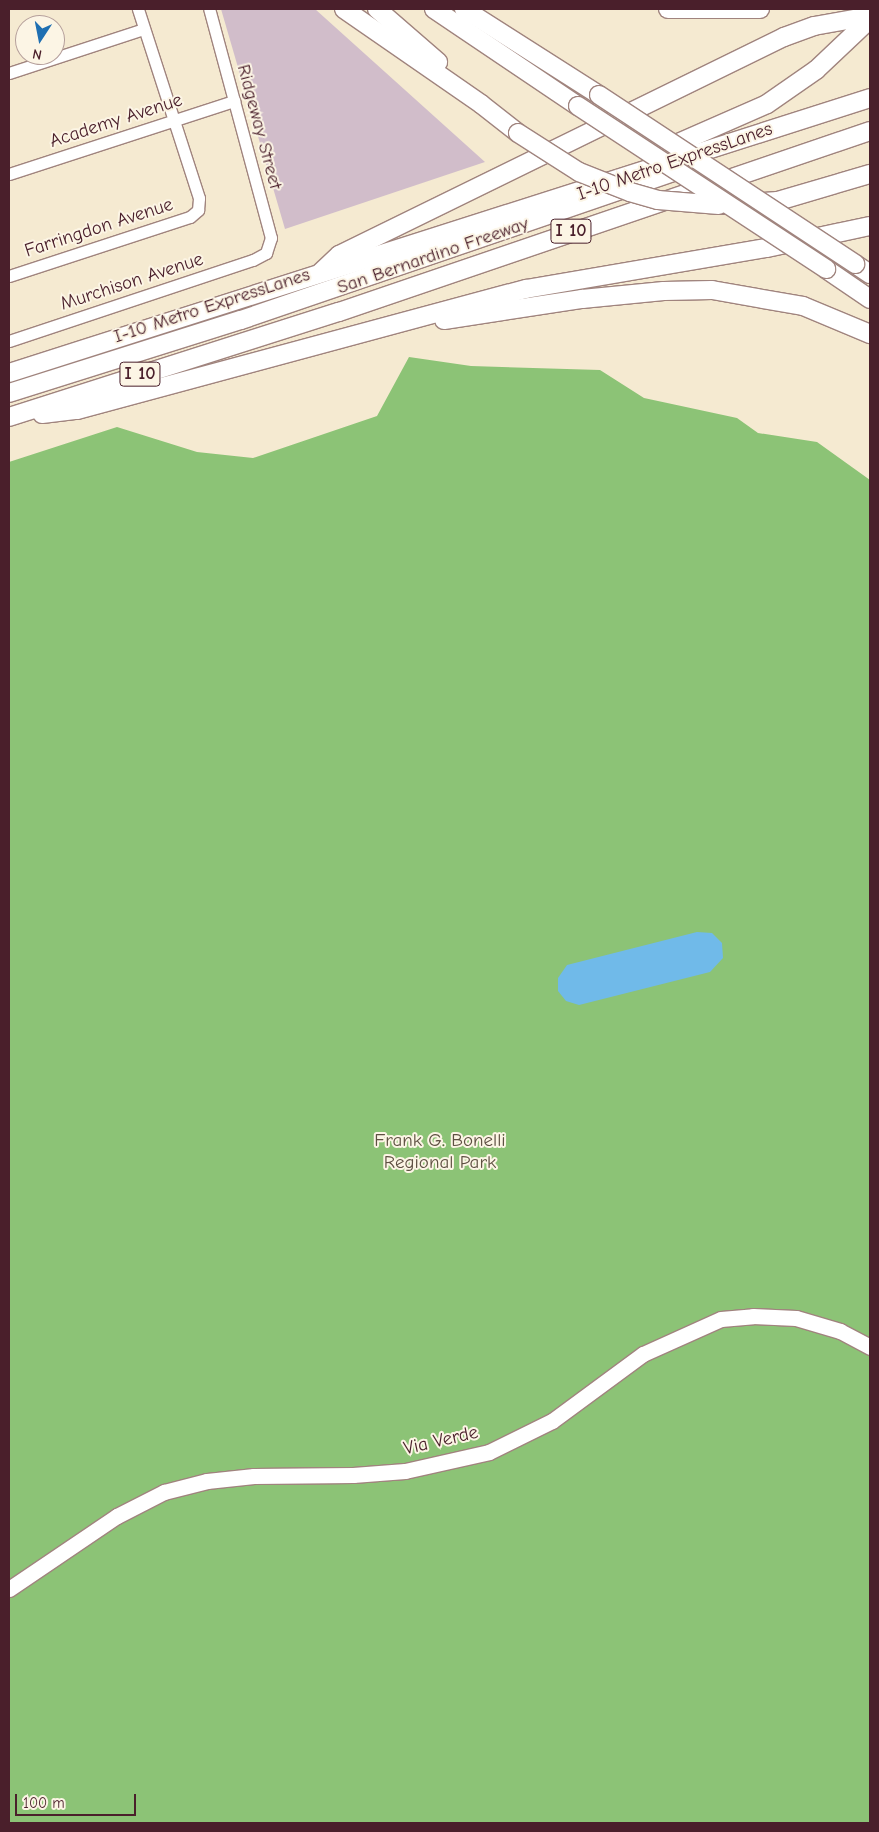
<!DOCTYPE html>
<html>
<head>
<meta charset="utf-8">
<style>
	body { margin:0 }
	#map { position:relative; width:879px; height:1832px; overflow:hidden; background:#f5ead1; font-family:"Comic Neue",sans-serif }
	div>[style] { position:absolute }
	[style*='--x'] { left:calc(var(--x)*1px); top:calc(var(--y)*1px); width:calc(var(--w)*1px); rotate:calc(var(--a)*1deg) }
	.industrial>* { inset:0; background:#d1bdca }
	.green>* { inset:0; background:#8cc376 }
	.water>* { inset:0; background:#70bae9 }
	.roads { filter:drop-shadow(1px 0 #a0847e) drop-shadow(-1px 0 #a0847e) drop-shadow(0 1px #a0847e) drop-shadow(0 -1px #a0847e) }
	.minor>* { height:11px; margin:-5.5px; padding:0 5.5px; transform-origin:5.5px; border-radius:5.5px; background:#fff }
	.major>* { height:15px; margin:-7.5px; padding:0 7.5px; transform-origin:7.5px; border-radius:7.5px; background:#fff }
	.highway>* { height:18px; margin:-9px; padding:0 9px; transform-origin:9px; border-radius:9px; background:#fff }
	.bridges { filter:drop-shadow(1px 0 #a0847e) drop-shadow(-1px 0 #a0847e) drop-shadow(0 1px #a0847e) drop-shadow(0 -1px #a0847e) }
	.highway-bridge>* { height:18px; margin:-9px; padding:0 9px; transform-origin:9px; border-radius:9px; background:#fff }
	span { translate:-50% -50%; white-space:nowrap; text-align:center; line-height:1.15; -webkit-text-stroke:4px #fcf5e5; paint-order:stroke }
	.shield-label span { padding:1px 4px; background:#fcf5e5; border:1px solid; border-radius:4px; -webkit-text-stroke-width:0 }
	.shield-label { font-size:18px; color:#4a1f2b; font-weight:700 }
	.street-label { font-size:19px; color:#4a1f2b }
	.park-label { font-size:19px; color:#5e5042 }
	.frame { position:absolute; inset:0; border:10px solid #4a1f2b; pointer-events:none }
	.north { position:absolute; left:15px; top:15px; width:50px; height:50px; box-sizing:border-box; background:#fcf5e5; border:1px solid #b59f9b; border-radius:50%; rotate:191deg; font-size:14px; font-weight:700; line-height:20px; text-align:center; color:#4a1f2b }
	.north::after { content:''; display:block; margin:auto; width:18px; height:22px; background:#1f6fb2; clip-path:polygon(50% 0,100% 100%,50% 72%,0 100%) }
	.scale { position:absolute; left:15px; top:1794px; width:121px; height:22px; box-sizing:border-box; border:2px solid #4a1f2b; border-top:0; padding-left:6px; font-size:15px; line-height:18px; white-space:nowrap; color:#4a1f2b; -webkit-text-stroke:4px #fcf5e5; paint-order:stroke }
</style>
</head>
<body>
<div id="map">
	<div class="industrial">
		<i style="clip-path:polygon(221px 9px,315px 9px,485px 162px,285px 229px)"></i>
	</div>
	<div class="green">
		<i style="clip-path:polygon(409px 357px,471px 366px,600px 370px,644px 398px,737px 418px,758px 433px,817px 442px,870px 480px,870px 1823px,9px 1823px,9px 462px,117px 427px,197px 452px,253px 458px,377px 416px)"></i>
	</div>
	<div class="water">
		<i style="clip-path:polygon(697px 932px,712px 933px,722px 943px,723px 958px,710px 972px,579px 1005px,566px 1001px,558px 991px,558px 978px,567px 965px)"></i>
	</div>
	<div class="roads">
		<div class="minor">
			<i style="--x:9;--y:73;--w:142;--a:-18.1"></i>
			<i style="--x:9;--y:174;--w:237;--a:-18"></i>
			<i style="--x:9;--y:276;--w:190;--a:-18.1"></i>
			<i style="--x:190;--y:217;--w:11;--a:-41"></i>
			<i style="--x:198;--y:210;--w:12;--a:-85"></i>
			<i style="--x:199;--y:198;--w:199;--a:-107.9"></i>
			<i style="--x:9;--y:341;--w:257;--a:-18.4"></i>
			<i style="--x:253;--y:260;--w:15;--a:-28"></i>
			<i style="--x:266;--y:253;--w:16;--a:-72"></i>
			<i style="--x:271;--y:238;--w:237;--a:-105.1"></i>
		</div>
		<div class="major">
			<i style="--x:9;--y:1589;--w:130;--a:-34.1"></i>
			<i style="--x:117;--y:1516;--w:53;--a:-27.1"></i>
			<i style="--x:164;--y:1492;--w:44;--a:-14.3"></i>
			<i style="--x:207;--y:1481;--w:47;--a:-6.1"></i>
			<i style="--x:254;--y:1476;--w:99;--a:-0.6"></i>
			<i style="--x:353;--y:1475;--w:52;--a:-4.4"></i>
			<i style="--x:405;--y:1471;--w:86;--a:-12.7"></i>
			<i style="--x:489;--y:1452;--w:70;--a:-26.2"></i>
			<i style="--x:552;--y:1421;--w:113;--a:-36.4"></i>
			<i style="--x:643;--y:1354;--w:85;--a:-24.2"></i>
			<i style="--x:721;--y:1319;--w:32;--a:-5"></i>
			<i style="--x:753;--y:1316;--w:43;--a:2.7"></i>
			<i style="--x:796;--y:1318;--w:46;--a:16.5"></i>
			<i style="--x:840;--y:1331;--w:34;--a:28"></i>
		</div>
		<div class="highway">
			<i style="--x:344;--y:9;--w:167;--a:34.7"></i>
			<i style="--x:481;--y:104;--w:47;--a:38.1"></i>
			<i style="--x:377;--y:9;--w:81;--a:41"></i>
			<i style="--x:434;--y:9;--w:174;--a:34"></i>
			<i style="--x:464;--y:9;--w:160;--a:32.5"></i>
			<i style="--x:668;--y:9;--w:92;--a:0"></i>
			<i style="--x:665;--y:155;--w:16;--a:-45"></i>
			<i style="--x:676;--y:144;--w:99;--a:-23.7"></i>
			<i style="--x:767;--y:104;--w:60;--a:-34.8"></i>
			<i style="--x:816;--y:70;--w:74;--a:-43.4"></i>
			<i style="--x:719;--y:205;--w:59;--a:-3.9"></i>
			<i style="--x:778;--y:201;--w:96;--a:-16.4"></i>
			<i style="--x:855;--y:264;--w:18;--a:34"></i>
			<i style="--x:826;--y:269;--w:53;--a:34.3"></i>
			<i style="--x:321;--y:272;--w:25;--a:-43"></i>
			<i style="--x:339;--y:255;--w:496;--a:-26.1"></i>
			<i style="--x:784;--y:37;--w:32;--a:-20"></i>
			<i style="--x:814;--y:26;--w:57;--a:-10.1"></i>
			<i style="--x:444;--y:320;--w:140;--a:-8.7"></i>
			<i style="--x:582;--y:299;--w:82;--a:-5.6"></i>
			<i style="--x:664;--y:291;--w:48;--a:-1.2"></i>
			<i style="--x:712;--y:290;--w:92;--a:10"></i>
			<i style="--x:803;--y:306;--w:73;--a:22.7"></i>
			<i style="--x:9;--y:373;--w:904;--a:-17.71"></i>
			<i style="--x:9;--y:393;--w:243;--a:-17.5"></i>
			<i style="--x:241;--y:320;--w:464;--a:-18.9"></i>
			<i style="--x:42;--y:414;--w:35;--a:-7"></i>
			<i style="--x:77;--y:410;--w:465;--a:-15.1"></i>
			<i style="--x:526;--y:289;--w:244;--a:-9.7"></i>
			<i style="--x:767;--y:248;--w:105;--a:-12.1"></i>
			<i style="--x:9;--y:417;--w:346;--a:-17.7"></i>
			<i style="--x:339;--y:312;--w:561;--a:-18.82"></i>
		</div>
	</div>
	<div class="bridges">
		<div class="highway-bridge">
			<i style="--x:599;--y:95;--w:307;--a:33.4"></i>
			<i style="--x:578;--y:106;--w:297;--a:33.3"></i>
			<i style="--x:518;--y:133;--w:72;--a:32.6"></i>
			<i style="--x:579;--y:172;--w:55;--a:21.4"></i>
			<i style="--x:630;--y:192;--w:29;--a:16"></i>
			<i style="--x:658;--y:200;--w:61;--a:4.7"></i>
		</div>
	</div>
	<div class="shield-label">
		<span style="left:571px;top:231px">I 10</span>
		<span style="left:140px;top:374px">I 10</span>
	</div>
	<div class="street-label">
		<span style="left:116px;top:121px;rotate:-18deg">Academy Avenue</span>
		<span style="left:259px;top:127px;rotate:75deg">Ridgeway Street</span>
		<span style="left:675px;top:162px;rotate:-19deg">I-10 Metro ExpressLanes</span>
		<span style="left:99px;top:228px;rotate:-18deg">Farringdon Avenue</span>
		<span style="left:433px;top:256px;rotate:-19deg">San Bernardino Freeway</span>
		<span style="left:132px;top:282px;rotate:-18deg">Murchison Avenue</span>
		<span style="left:212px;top:306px;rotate:-18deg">I-10 Metro ExpressLanes</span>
		<span style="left:441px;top:1441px;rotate:-13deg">Via Verde</span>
	</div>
	<div class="park-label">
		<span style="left:440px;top:1152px">Frank G. Bonelli<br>Regional Park</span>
	</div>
	<div class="frame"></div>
	<div class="north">N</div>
	<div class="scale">100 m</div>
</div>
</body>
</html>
